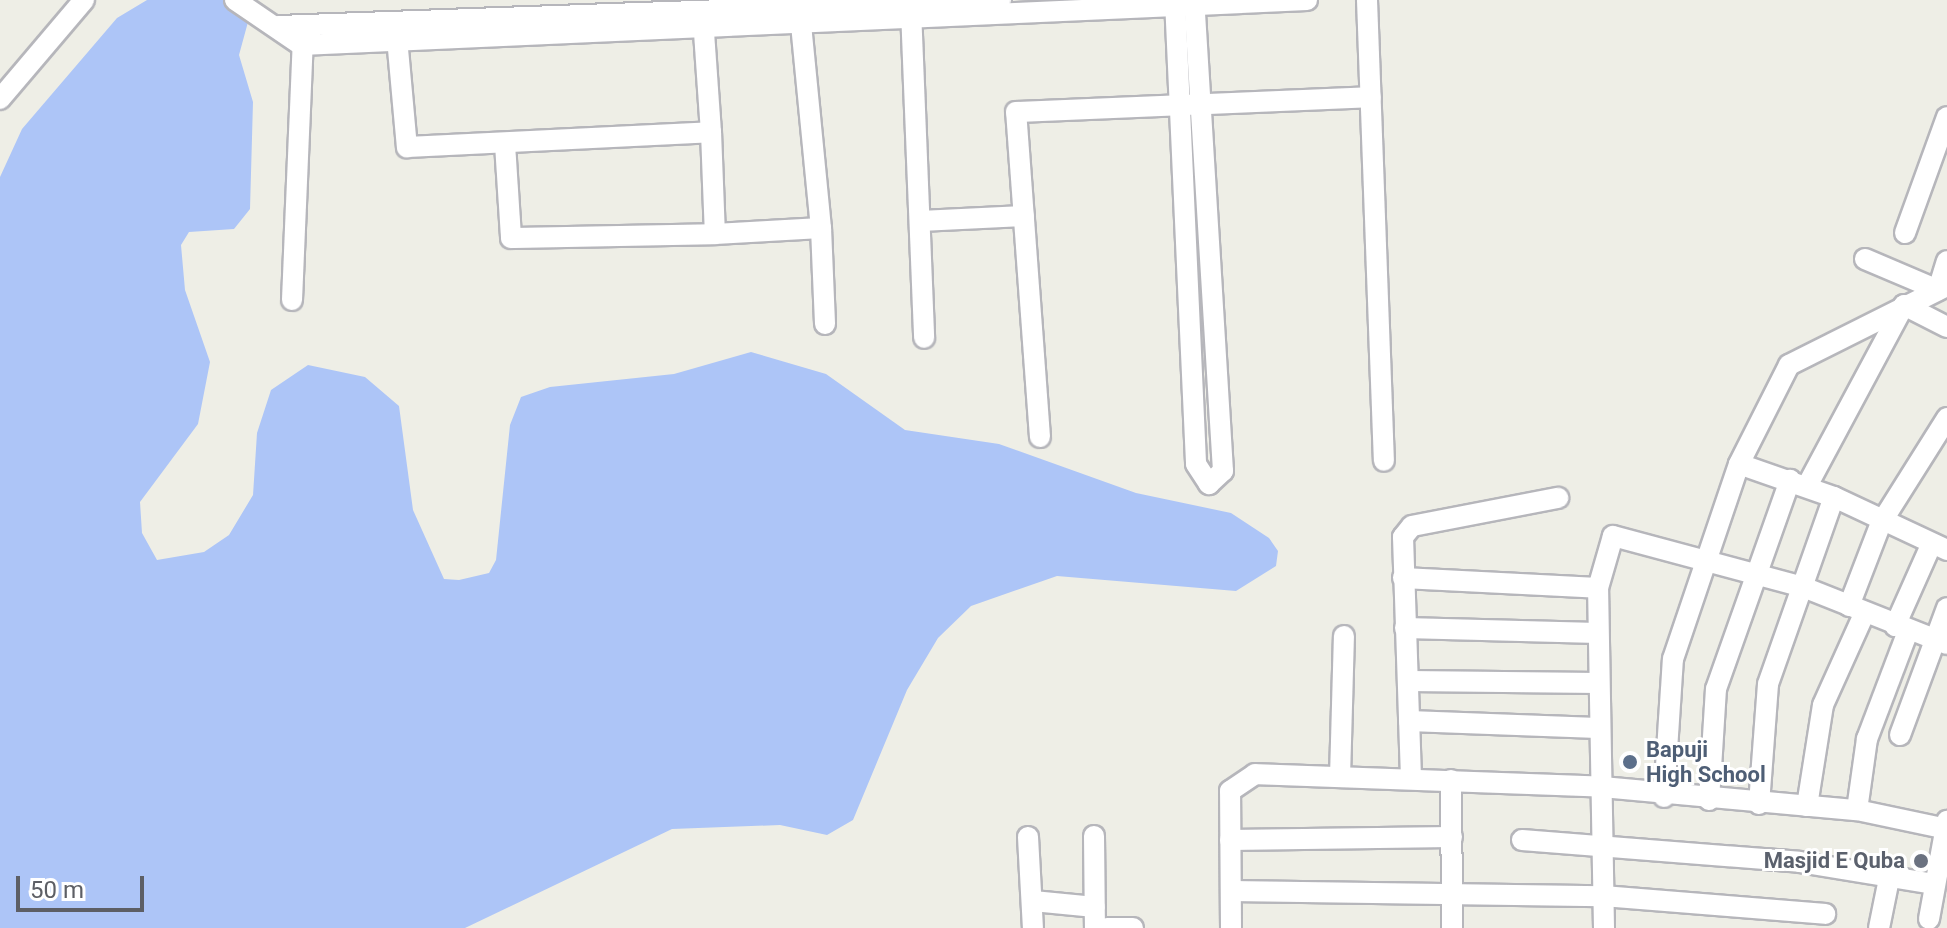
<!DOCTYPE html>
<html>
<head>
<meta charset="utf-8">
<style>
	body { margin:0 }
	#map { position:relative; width:1947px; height:928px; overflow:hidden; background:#eeeee6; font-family:Roboto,sans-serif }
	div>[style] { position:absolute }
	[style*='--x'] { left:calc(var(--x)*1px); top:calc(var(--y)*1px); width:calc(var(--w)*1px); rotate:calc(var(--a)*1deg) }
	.water>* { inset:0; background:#adc5f7 }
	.roads { filter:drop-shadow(2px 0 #b6b6bb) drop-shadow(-2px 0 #b6b6bb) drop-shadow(0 2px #b6b6bb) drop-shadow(0 -2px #b6b6bb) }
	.minor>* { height:20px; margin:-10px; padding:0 10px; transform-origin:10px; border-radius:10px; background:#fff }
	.dots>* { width:22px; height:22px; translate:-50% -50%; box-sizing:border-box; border:4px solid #fff; border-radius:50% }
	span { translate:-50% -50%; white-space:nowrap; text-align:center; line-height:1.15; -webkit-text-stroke:6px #fff; paint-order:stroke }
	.service-label { font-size:22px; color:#4e5e75; font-weight:700 }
	.left { translate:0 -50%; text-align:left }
	.worship-label { font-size:22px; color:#5b616d; font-weight:700 }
	.right { translate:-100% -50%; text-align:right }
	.scale { position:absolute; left:16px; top:876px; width:128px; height:36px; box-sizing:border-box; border:4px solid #5d5f65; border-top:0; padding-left:10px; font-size:24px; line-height:28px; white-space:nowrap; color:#5d5f65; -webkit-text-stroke:6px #fff; paint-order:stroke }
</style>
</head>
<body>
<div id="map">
	<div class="water">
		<i style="clip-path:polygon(147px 0,254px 0,239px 55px,253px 102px,250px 209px,234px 229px,189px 232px,181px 245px,185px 290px,210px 362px,198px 424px,140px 502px,142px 533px,157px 560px,204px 552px,229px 535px,253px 495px,257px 433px,271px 390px,308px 365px,365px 377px,399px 406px,413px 510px,444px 579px,459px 580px,489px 573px,496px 560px,510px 425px,521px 397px,550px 387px,674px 374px,751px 352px,826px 374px,905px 430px,999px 444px,1136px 493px,1231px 513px,1269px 538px,1278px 551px,1276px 566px,1236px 591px,1057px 576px,971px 606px,938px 638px,907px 690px,853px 820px,827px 835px,780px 825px,672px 829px,465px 928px,0 928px,0 177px,22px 129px,117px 18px)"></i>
	</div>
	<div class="roads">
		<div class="minor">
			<i style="--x:235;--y:0;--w:80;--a:34.3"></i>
			<i style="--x:301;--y:45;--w:1007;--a:-2.56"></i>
			<i style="--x:1175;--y:0;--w:464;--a:87.4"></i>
			<i style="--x:1196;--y:464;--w:24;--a:57"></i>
			<i style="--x:1209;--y:484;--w:19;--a:-43"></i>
			<i style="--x:1223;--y:471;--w:472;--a:-93.5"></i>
			<i style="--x:1367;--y:0;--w:461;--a:87.9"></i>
			<i style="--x:911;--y:10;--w:328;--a:87.7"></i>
			<i style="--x:800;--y:14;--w:215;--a:84.4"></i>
			<i style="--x:703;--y:18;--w:114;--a:86"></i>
			<i style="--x:278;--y:26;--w:723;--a:-2.06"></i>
			<i style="--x:396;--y:27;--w:121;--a:84.8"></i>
			<i style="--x:407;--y:147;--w:304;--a:-2.8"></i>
			<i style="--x:711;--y:132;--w:102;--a:87.8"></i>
			<i style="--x:715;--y:234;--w:106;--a:-3.2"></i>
			<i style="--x:821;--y:228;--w:96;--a:87.6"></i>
			<i style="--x:0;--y:99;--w:130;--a:-49.7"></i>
			<i style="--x:505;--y:144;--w:94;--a:86.3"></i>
			<i style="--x:511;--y:238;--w:204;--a:-1.1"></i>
			<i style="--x:920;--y:221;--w:104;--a:-2.8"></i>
			<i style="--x:1905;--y:233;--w:123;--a:-70.1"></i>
			<i style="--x:1865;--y:259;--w:79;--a:23"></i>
			<i style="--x:1938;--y:290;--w:30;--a:-73"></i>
			<i style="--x:292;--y:300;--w:265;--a:-87.6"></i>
			<i style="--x:1904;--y:305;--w:48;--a:27.1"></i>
			<i style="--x:1040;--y:437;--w:326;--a:-94.2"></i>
			<i style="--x:1016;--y:112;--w:355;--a:-2.4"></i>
			<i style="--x:1739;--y:464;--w:101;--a:19.2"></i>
			<i style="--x:1834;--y:497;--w:125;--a:25.1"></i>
			<i style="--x:1807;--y:486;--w:205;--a:-61.8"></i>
			<i style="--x:1403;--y:578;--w:195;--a:2.9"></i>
			<i style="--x:1849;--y:606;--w:89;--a:-68.9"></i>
			<i style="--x:1881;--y:523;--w:124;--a:-57.8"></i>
			<i style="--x:1895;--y:626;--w:89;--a:-66"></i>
			<i style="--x:1405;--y:628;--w:193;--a:1.5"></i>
			<i style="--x:1408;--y:681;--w:191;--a:0.6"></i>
			<i style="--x:1409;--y:721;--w:189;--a:2.1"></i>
			<i style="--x:1900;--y:735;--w:135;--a:-69.7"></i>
			<i style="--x:1340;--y:777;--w:141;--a:-88.4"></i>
			<i style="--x:1411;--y:778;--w:241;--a:-91.9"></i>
			<i style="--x:1403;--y:537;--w:14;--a:-51"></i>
			<i style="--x:1412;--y:526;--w:149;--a:-10.9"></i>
			<i style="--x:1451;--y:780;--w:148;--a:89.6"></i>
			<i style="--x:1664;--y:797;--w:138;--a:-86.3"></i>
			<i style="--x:1673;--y:659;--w:206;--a:-71.3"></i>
			<i style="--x:1739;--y:464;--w:111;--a:-63.2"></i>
			<i style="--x:1789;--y:365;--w:177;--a:-26.6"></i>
			<i style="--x:1709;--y:800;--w:111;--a:-86.4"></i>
			<i style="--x:1716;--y:689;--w:222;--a:-70.5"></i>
			<i style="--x:1759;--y:804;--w:120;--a:-85.7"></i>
			<i style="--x:1768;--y:684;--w:198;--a:-70.6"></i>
			<i style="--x:1807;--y:806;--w:102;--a:-81"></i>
			<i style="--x:1823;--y:705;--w:100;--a:-65.7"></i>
			<i style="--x:1857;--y:810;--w:72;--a:-82"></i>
			<i style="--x:1867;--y:739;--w:116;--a:-69.2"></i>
			<i style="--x:1094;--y:836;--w:92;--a:89.4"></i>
			<i style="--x:1028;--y:837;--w:91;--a:86.9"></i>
			<i style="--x:1230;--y:840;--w:222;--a:-0.8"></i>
			<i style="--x:1522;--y:840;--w:278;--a:4.5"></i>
			<i style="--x:1799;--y:862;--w:136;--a:9.3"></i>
			<i style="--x:1231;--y:891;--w:372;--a:0.8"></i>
			<i style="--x:1603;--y:896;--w:223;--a:4.6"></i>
			<i style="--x:1033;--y:901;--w:62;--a:5.5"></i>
			<i style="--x:1929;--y:919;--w:100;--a:-79.6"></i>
			<i style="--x:1107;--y:928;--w:26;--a:0"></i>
			<i style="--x:1231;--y:928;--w:137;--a:-90.4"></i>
			<i style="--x:1230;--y:791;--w:30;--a:-34"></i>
			<i style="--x:1255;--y:774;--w:347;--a:2.1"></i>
			<i style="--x:1602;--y:787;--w:256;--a:5.2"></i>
			<i style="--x:1857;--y:810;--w:92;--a:11.9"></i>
			<i style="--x:1604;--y:928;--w:340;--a:-91"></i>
			<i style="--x:1598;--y:588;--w:54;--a:-73.9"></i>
			<i style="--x:1613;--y:536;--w:197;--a:15"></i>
			<i style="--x:1803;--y:587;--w:155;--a:21.6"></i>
			<i style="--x:1879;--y:928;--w:50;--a:-78.5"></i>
		</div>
	</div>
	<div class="dots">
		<i style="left:1630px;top:762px;background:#5c6f8a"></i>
		<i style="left:1921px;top:861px;background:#6b7280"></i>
	</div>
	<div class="service-label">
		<span class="left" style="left:1646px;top:762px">Bapuji<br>High School</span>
	</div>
	<div class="worship-label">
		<span class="right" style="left:1905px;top:861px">Masjid E Quba</span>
	</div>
	<div class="scale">50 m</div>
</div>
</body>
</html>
